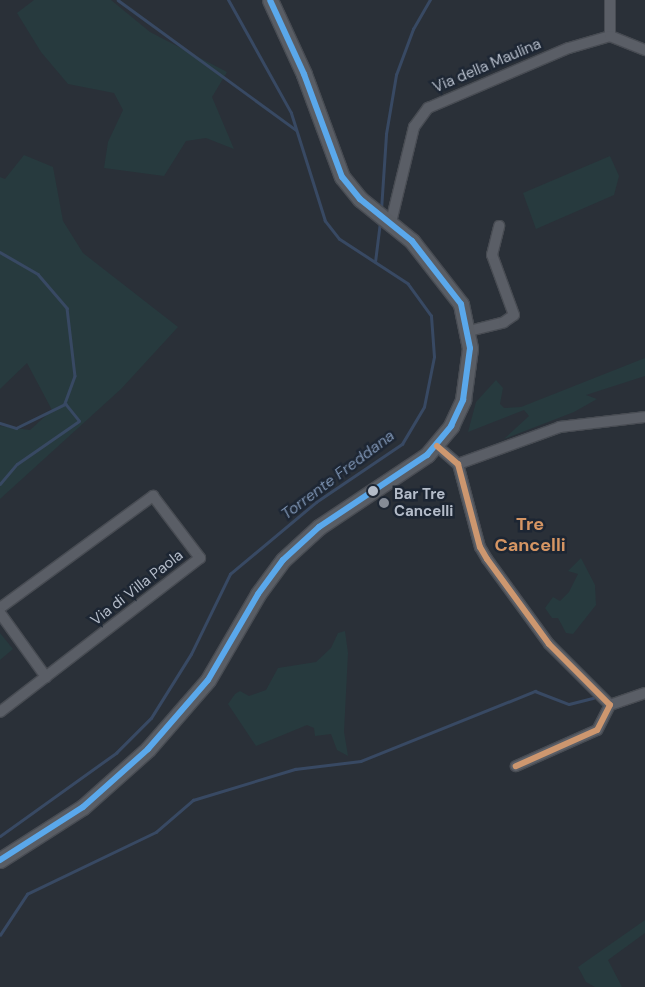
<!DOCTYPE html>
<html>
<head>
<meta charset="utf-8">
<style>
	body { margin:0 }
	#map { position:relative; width:645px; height:987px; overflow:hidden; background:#2a3038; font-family:"DM Sans",sans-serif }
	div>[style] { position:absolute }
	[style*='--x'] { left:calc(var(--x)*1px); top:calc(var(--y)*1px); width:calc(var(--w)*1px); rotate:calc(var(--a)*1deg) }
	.green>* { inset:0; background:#273a3e }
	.stream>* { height:2.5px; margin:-1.25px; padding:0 1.25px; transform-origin:1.25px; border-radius:1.25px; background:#384963 }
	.roads { filter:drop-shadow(1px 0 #484c53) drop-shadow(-1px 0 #484c53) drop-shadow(0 1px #484c53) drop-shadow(0 -1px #484c53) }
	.street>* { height:10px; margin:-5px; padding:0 5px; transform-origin:5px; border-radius:5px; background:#5a5e66 }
	.secondary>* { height:15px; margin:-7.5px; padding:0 7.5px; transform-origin:7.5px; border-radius:7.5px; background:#595d64 }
	.bus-1>* { height:6px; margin:-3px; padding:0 3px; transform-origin:3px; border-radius:3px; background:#5aa8eb }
	.bus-2>* { height:6px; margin:-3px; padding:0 3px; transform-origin:3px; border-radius:3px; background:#cd976f }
	.dots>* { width:14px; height:14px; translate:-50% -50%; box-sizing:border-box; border:2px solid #1d2633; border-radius:50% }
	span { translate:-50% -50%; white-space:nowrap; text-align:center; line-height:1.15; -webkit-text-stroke:5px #1d2633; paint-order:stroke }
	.street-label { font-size:15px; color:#b4bcc9 }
	.poi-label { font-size:15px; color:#b4bcc9; font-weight:700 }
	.left { translate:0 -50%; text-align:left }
	.water-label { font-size:16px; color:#7c92b1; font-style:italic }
	.quarter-label { font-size:18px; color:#d59563; font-weight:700 }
</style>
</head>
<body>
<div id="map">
	<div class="green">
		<i style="clip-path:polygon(34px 0,111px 0,150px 32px,227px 72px,212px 97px,234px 149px,206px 138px,186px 141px,164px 176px,104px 168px,108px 142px,123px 110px,114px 93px,68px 84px,41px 52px,17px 13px)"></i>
		<i style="clip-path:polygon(24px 155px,53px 167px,63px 221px,83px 253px,178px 327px,121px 389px,0 499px,0 426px,30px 430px,52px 410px,27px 363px,0 389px,0 177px,5px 179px)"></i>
		<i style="clip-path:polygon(610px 156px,619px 176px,614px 195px,536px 229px,523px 193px)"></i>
		<i style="clip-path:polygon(645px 358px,645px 376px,586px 395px,597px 399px,574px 412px,504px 439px,529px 416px,524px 410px,468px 432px,476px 402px,496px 380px,503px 388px,500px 404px,504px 408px,521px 407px)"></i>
		<i style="clip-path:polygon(581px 558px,595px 585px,596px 605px,573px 634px,566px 633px,558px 618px,552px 618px,545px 608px,553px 597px,560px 601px,569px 592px,578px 574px,568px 571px)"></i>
		<i style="clip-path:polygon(345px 631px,348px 653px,344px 732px,348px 756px,337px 750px,331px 734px,315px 736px,314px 728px,307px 725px,256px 746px,228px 704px,235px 694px,240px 691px,249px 696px,266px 690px,278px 668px,316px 662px,331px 648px,338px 633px)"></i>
		<i style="clip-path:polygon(0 633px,13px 649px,0 660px)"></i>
		<i style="clip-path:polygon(645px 920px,645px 933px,608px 960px,622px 987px,595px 987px,586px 982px,578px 967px)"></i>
	</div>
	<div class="stream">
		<i style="--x:118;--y:0;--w:220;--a:36.1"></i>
		<i style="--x:381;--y:210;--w:76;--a:-86.2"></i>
		<i style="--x:386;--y:134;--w:60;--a:-80.4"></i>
		<i style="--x:396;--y:75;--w:49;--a:-69.7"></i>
		<i style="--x:413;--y:29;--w:34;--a:-60"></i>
		<i style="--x:0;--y:252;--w:44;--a:30.1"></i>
		<i style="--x:38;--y:274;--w:45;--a:49.5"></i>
		<i style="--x:67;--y:308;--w:68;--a:83.3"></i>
		<i style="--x:75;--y:376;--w:30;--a:110"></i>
		<i style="--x:375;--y:262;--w:40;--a:-82.9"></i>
		<i style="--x:0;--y:423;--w:17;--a:17"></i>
		<i style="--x:16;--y:428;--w:55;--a:-26.1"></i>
		<i style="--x:0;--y:484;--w:26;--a:-50"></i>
		<i style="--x:17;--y:464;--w:75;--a:-34.7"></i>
		<i style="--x:79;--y:421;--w:22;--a:-129"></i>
		<i style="--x:0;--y:836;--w:143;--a:-35.6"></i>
		<i style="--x:116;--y:753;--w:49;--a:-45"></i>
		<i style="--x:151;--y:718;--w:75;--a:-58"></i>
		<i style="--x:191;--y:654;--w:89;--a:-64"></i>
		<i style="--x:230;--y:574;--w:112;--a:-39.9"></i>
		<i style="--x:316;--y:502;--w:104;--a:-34"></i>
		<i style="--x:402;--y:444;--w:43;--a:-59.3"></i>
		<i style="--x:424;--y:407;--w:51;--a:-78.7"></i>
		<i style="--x:434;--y:357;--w:41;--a:-94.2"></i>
		<i style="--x:431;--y:316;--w:39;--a:-126"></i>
		<i style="--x:408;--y:284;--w:82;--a:-146.9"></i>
		<i style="--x:339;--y:239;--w:23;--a:-128"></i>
		<i style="--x:325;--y:221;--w:113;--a:-107.5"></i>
		<i style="--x:291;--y:113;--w:129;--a:-119.1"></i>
		<i style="--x:0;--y:935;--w:49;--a:-56.6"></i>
		<i style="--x:27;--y:894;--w:143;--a:-25.7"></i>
		<i style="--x:156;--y:832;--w:49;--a:-40.9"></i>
		<i style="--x:193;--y:800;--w:107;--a:-16.9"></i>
		<i style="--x:295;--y:769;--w:66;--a:-6.9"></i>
		<i style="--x:361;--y:761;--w:188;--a:-21.9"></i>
		<i style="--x:535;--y:691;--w:36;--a:21"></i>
		<i style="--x:569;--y:704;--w:25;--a:-14"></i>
	</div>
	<div class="roads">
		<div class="street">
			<i style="--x:610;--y:36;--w:36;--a:-90"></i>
			<i style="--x:391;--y:222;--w:98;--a:-76.4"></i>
			<i style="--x:414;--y:127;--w:24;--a:-54"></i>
			<i style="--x:428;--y:108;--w:153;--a:-23.1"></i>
			<i style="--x:569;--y:48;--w:43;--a:-16.3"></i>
			<i style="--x:610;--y:36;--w:38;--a:22"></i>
			<i style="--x:469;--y:331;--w:36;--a:-14"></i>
			<i style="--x:504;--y:322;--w:12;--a:-35"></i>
			<i style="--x:514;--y:315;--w:64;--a:-110.1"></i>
			<i style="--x:492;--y:255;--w:30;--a:-76"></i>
			<i style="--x:437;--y:446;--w:28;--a:41"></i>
			<i style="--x:458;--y:464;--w:86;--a:75.2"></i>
			<i style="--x:480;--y:547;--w:14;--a:60"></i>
			<i style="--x:487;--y:559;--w:105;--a:53.9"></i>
			<i style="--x:549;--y:644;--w:86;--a:45"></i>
			<i style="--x:610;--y:705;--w:28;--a:117"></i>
			<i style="--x:597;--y:730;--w:89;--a:156"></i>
			<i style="--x:458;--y:464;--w:109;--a:-19.9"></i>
			<i style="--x:560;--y:427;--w:86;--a:-6.7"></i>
			<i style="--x:0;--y:608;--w:190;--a:-36.2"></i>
			<i style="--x:153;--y:496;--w:78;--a:52.8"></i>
			<i style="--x:200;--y:558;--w:252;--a:142.4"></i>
			<i style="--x:0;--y:613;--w:79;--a:54.3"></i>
			<i style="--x:610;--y:705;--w:37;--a:-19"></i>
		</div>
		<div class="secondary">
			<i style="--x:0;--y:860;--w:98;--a:-32.6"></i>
			<i style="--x:83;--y:807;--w:87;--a:-41.7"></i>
			<i style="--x:148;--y:749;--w:91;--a:-49"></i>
			<i style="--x:208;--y:680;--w:99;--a:-59.8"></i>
			<i style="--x:258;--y:594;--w:42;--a:-53.7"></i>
			<i style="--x:283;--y:560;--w:49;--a:-42.5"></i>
			<i style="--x:319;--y:527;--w:130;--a:-33.7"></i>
			<i style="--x:427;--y:455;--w:38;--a:-50"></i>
			<i style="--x:451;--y:426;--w:29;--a:-65"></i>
			<i style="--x:463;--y:400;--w:52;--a:-82.3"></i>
			<i style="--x:470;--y:348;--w:45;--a:-101.6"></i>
			<i style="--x:461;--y:304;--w:80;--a:-127.9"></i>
			<i style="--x:412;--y:241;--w:67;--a:-141.1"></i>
			<i style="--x:360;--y:199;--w:28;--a:-129"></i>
			<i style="--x:342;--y:177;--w:110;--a:-110.3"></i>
			<i style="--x:304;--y:74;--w:81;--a:-114.7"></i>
		</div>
	</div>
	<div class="bus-1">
		<i style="--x:0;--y:860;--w:98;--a:-32.6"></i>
		<i style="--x:83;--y:807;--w:87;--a:-41.7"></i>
		<i style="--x:148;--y:749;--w:91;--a:-49"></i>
		<i style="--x:208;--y:680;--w:99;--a:-59.8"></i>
		<i style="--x:258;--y:594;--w:42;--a:-53.7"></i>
		<i style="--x:283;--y:560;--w:49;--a:-42.5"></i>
		<i style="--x:319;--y:527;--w:130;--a:-33.7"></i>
		<i style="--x:427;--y:455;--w:38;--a:-50"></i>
		<i style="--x:451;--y:426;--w:29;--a:-65"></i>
		<i style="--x:463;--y:400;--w:52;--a:-82.3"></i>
		<i style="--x:470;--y:348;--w:45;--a:-101.6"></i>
		<i style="--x:461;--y:304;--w:80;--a:-127.9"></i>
		<i style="--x:412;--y:241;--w:67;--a:-141.1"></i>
		<i style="--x:360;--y:199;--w:28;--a:-129"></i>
		<i style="--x:342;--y:177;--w:110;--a:-110.3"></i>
		<i style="--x:304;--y:74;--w:81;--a:-114.7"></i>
	</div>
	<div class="bus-2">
		<i style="--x:437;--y:446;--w:28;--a:41"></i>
		<i style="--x:458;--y:464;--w:86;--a:75.2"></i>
		<i style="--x:480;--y:547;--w:14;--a:60"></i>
		<i style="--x:487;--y:559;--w:105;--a:53.9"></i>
		<i style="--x:549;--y:644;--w:86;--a:45"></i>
		<i style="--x:610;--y:705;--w:28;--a:117"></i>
		<i style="--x:597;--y:730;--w:89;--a:156"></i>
	</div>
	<div class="dots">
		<i style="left:373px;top:491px;background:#b4bcc9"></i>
		<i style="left:384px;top:503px;background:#848b96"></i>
	</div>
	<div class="street-label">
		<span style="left:487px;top:66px;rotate:-23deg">Via della Maulina</span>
		<span style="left:137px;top:588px;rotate:-38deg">Via di Villa Paola</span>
	</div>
	<div class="poi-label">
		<span class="left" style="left:394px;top:503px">Bar Tre<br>Cancelli</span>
	</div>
	<div class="water-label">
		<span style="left:338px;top:475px;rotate:-37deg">Torrente Freddana</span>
	</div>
	<div class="quarter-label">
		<span style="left:530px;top:535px">Tre<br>Cancelli</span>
	</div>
</div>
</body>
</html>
